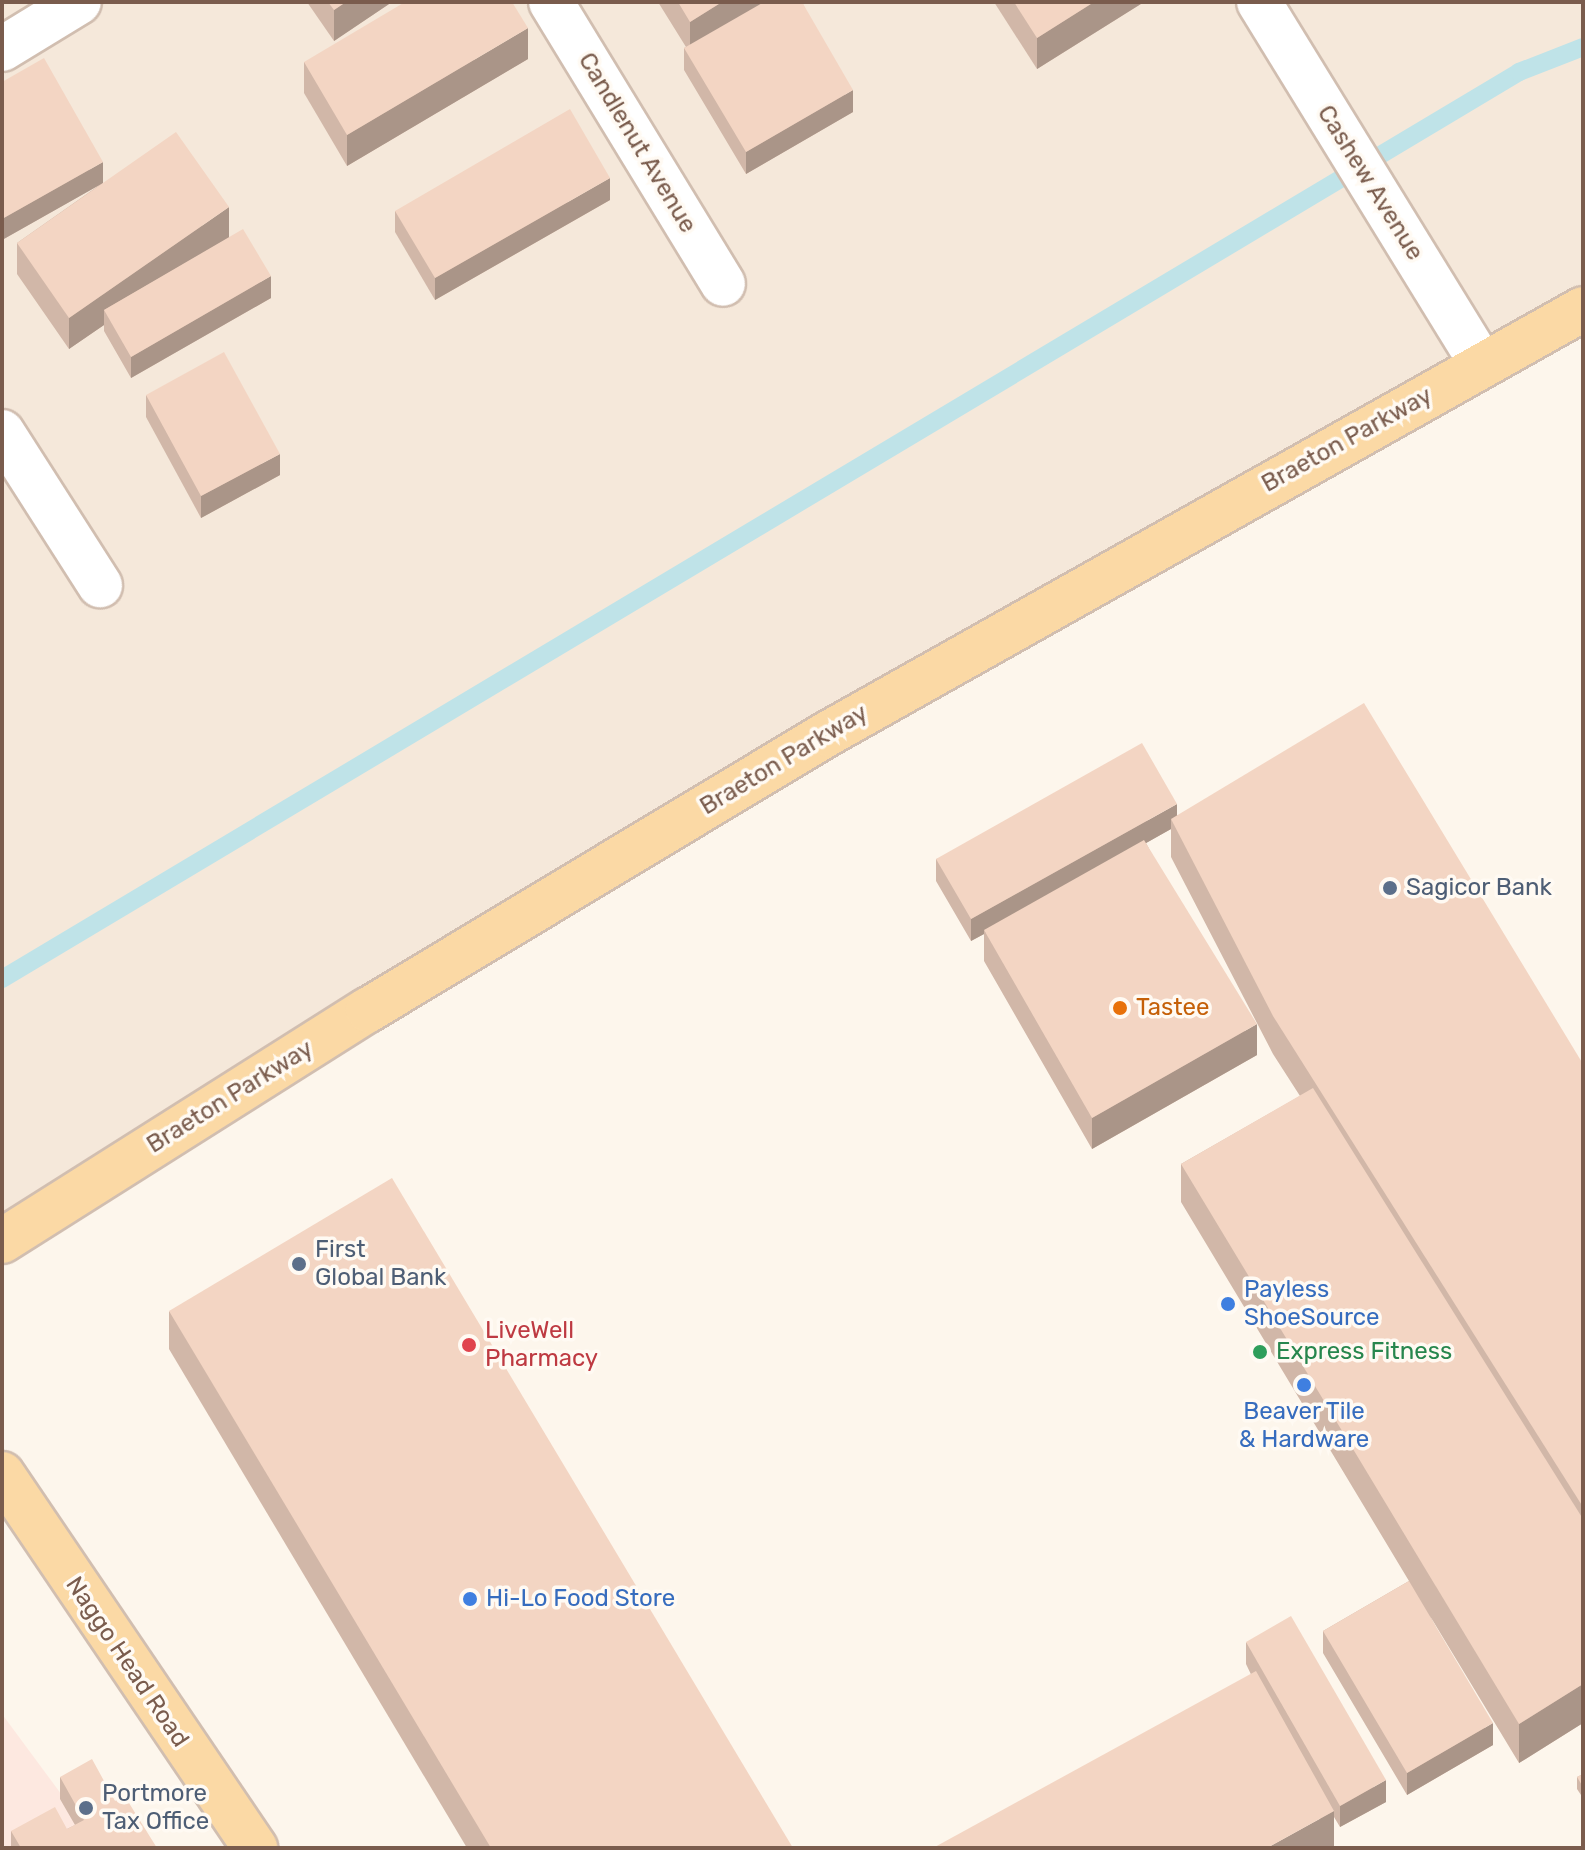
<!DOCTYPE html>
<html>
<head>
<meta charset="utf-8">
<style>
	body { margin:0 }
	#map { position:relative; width:1585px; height:1850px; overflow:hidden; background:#fdf6ec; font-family:Rubik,sans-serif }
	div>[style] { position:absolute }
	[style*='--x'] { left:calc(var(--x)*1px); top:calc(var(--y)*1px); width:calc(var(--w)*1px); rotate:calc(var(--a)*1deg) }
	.residential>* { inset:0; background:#f5e8da }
	.commercial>* { inset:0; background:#fde8e0 }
	.stream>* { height:18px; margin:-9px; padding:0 9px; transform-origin:9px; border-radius:9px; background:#bfe3e8 }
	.roads { filter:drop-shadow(2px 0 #d1beb0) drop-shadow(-2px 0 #d1beb0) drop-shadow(0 2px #d1beb0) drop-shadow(0 -2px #d1beb0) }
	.minor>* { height:44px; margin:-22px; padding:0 22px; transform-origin:22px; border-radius:22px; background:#fff }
	.major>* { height:44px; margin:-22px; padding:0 22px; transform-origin:22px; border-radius:22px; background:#fbd9a5 }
	.wall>* { inset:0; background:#d1b7a8 }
	.shaded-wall>* { inset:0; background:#aa9588 }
	.building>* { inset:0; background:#f3d5c3 }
	.dots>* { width:22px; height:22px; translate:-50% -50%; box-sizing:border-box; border:4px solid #fffaf3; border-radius:50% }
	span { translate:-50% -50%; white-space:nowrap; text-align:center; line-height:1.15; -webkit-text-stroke:7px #fffaf3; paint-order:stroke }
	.street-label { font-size:24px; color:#7a5c4d }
	.service-label { font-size:24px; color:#4e5e75 }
	.left { translate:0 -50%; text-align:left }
	.food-label { font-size:24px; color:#c56008 }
	.shop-label { font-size:24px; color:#366cbe }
	.health-label { font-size:24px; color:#be3a42 }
	.leisure-label { font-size:24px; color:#27864d }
	.frame { position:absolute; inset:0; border:4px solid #7a5c4d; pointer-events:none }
</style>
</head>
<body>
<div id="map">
	<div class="residential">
		<i style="clip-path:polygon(2px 2px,1583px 2px,1583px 307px,2px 1241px)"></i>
	</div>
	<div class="commercial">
		<i style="clip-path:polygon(2px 1714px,101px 1848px,2px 1848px)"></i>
	</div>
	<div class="stream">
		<i style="--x:2;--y:979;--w:1767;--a:-30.87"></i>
		<i style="--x:1519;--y:72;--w:69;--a:-21.3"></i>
	</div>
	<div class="roads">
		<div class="minor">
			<i style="--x:551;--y:2;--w:330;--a:58.6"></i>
			<i style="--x:1259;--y:2;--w:425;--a:58.4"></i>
			<i style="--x:2;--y:49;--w:90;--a:-31.4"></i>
			<i style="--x:2;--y:432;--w:182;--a:57.4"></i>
		</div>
		<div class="major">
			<i style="--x:2;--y:1241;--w:433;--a:-32.3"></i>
			<i style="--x:368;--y:1010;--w:536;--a:-31.02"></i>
			<i style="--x:827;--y:734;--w:867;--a:-29.34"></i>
			<i style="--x:2;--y:1474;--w:452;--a:55.9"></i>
		</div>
	</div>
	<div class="wall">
		<i style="clip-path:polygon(307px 2px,392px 2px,334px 41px)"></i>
		<i style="clip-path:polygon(658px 2px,802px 2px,853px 112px,746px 174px,684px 70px,684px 48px,686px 47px)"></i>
		<i style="clip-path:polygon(994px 2px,1144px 2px,1037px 69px)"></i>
		<i style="clip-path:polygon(528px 59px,347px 166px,304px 93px,304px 62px)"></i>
		<i style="clip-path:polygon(2px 82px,103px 183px,229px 237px,271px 298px,131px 378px,104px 331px,104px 325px,69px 349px,17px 274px,17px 243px,101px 184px,2px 240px)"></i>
		<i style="clip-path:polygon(610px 200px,435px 300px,395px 232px,395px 211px)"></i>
		<i style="clip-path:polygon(146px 395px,280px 475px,201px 518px,146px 417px)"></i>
		<i style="clip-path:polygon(1177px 815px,1583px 1064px,1583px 1723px,1519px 1763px,1430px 1616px,1493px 1745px,1407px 1795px,1323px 1653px,1323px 1631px,1409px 1581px,1181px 1202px,1181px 1164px,1300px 1096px,1273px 1054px,1171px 857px,1171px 829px,1146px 843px,1257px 1055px,1092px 1149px,984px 961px,984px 934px,971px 941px,936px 881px,936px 859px)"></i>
		<i style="clip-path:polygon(169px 1311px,793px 1848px,467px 1848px,169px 1349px)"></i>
		<i style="clip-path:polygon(1246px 1642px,1386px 1802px,1340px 1827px,1334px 1817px,1334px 1848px,1246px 1664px)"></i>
		<i style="clip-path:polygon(1583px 1774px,1583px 1798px,1577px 1789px,1577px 1777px)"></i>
		<i style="clip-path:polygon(60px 1777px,115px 1801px,157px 1848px,11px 1848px,11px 1831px,67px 1829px,75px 1825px,60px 1799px)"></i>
	</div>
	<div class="shaded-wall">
		<i style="clip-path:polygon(346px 2px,392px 2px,334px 41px,334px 10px)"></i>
		<i style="clip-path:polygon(722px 2px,771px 2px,690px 53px,690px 22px)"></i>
		<i style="clip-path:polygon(1094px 2px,1144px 2px,1037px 69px,1037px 38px)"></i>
		<i style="clip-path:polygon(528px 28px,528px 59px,347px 166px,347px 135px)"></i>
		<i style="clip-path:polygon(853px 90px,853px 112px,746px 174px,746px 152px)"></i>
		<i style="clip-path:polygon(103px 162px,103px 183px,2px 240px,2px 219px)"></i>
		<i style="clip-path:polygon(610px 178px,610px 200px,435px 300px,435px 278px)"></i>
		<i style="clip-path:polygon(229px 207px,229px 238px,104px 310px,104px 325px,69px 349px,69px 318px)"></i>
		<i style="clip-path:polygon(271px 276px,271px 298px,131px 378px,131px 357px)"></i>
		<i style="clip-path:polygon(280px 454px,280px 475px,201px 518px,201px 496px)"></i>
		<i style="clip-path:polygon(1177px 804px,1177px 826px,1171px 819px,1171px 829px,986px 933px,984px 930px,984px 934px,971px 941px,971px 919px)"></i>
		<i style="clip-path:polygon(1257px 1024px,1257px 1055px,1092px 1149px,1092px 1118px)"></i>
		<i style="clip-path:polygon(1583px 1684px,1583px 1723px,1519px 1763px,1519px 1724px)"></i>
		<i style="clip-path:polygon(1493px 1723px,1493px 1745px,1407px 1795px,1407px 1773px)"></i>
		<i style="clip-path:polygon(1386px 1780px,1386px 1802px,1340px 1827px,1340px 1806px)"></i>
		<i style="clip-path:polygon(1334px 1811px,1334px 1848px,1267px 1848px)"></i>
	</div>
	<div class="building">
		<i style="clip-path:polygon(328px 2px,346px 2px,334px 10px)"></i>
		<i style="clip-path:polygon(405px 2px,512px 2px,528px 28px,347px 135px,304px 62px)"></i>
		<i style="clip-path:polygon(678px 2px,722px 2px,690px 22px)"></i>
		<i style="clip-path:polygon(764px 2px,802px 2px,853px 90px,746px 152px,684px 48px)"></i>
		<i style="clip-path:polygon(1014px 2px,1094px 2px,1037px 38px)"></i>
		<i style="clip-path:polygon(44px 58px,103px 162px,2px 219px,2px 82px)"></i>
		<i style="clip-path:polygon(570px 109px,610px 178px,435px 278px,395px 211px)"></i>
		<i style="clip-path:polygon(176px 132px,229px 207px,69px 318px,17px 243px)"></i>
		<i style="clip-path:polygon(243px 229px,271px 276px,131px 357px,104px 310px)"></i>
		<i style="clip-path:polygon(224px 352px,280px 454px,201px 496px,146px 395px)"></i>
		<i style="clip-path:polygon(1364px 703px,1583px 1064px,1583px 1507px,1273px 1016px,1171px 819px)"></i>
		<i style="clip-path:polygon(1142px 743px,1177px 804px,971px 919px,936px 859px)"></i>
		<i style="clip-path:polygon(1144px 840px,1257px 1024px,1092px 1118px,984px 930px)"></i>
		<i style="clip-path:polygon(1313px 1088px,1583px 1519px,1583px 1684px,1519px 1724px,1181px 1164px)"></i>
		<i style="clip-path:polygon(392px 1178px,793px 1848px,491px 1848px,169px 1311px)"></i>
		<i style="clip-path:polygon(1409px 1581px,1493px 1723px,1407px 1773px,1323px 1631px)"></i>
		<i style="clip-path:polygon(1291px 1616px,1386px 1780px,1340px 1806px,1246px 1642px)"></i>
		<i style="clip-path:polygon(1256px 1671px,1334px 1811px,1267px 1848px,933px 1848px)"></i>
		<i style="clip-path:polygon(92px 1759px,115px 1801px,124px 1795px,157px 1848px,21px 1848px,11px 1831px,55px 1807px,67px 1829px,84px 1820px,60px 1777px)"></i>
		<i style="clip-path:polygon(1583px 1774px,1583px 1787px,1577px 1777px)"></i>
	</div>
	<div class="dots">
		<i style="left:1390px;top:888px;background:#5c6f8a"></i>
		<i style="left:1120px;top:1008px;background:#e8710a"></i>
		<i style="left:299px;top:1264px;background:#5c6f8a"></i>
		<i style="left:1228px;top:1304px;background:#3f7fe0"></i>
		<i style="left:469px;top:1345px;background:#e0444e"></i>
		<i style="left:1260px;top:1352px;background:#2e9e5b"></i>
		<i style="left:1304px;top:1385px;background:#3f7fe0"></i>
		<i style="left:470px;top:1599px;background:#3f7fe0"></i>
		<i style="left:86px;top:1808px;background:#5c6f8a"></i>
	</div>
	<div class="street-label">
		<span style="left:637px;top:143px;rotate:59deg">Candlenut Avenue</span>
		<span style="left:1370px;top:183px;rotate:58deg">Cashew Avenue</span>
		<span style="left:1347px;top:440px;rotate:-29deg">Braeton Parkway</span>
		<span style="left:784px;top:760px;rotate:-31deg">Braeton Parkway</span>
		<span style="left:230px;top:1097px;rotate:-32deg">Braeton Parkway</span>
		<span style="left:127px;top:1662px;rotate:56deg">Naggo Head Road</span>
	</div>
	<div class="service-label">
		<span class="left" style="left:1406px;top:888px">Sagicor Bank</span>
		<span class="left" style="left:315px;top:1264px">First<br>Global Bank</span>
		<span class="left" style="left:102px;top:1808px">Portmore<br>Tax Office</span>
	</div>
	<div class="food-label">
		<span class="left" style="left:1136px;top:1008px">Tastee</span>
	</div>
	<div class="shop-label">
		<span class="left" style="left:1244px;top:1304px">Payless<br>ShoeSource</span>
		<span style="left:1304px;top:1426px">Beaver Tile<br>&amp; Hardware</span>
		<span class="left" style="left:486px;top:1599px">Hi-Lo Food Store</span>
	</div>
	<div class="health-label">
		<span class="left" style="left:485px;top:1345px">LiveWell<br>Pharmacy</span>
	</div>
	<div class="leisure-label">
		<span class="left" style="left:1276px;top:1352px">Express Fitness</span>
	</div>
	<div class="frame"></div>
</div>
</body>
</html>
